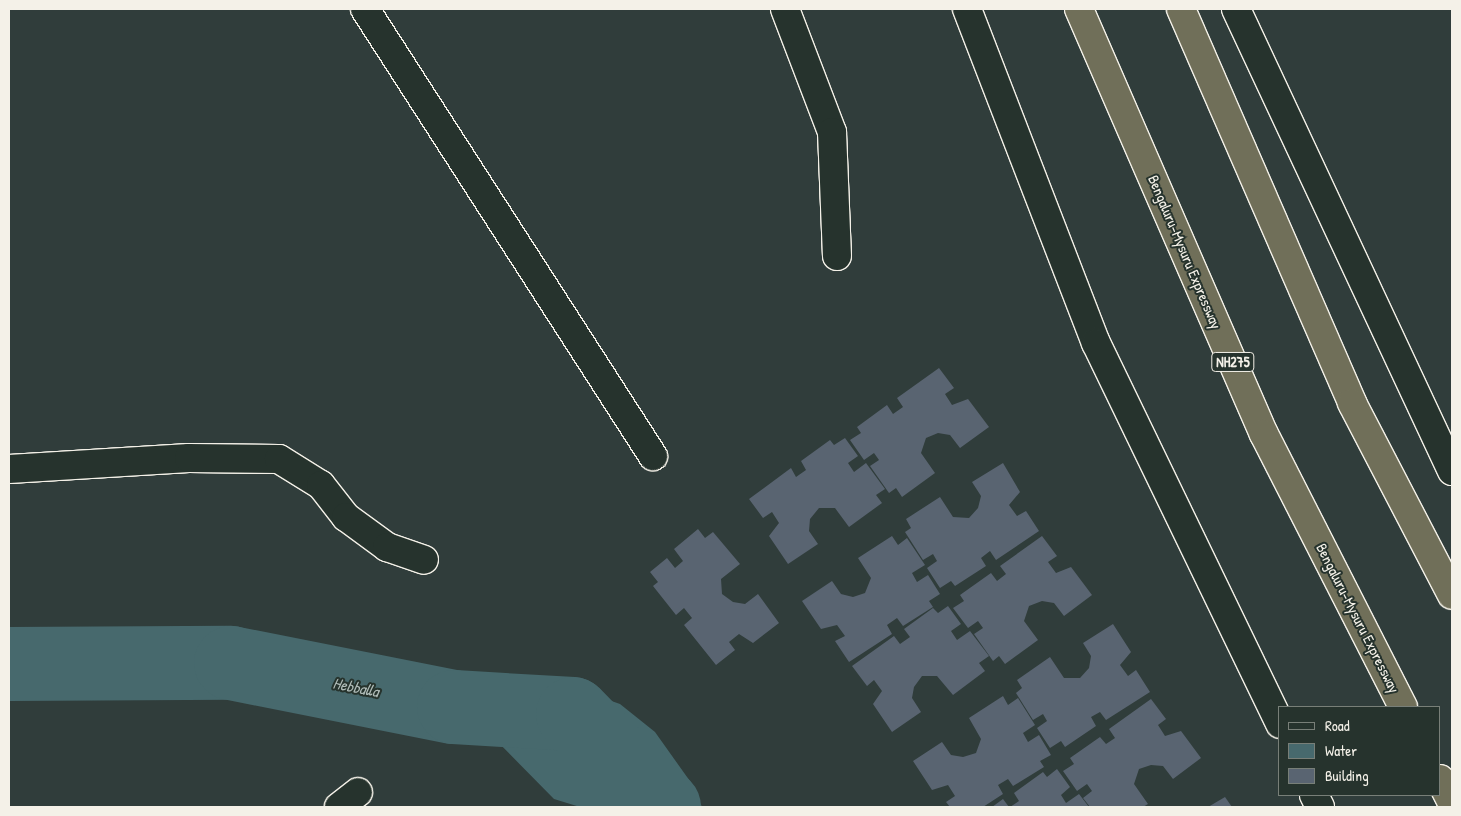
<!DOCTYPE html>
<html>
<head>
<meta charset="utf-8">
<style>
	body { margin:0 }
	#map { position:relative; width:1461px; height:816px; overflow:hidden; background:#303d3b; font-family:"Patrick Hand",sans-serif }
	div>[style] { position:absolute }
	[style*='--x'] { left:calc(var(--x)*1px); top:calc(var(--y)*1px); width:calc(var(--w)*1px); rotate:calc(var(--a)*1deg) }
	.water>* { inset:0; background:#47696d }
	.river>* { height:74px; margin:-37px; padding:0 37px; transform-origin:37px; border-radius:37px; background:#47696d }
	.building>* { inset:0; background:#596471 }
	.roads { filter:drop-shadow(1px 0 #f4f1e8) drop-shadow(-1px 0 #f4f1e8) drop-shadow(0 1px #f4f1e8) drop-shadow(0 -1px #f4f1e8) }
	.minor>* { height:28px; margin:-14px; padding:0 14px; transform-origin:14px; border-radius:14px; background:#26332d }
	.tertiary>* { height:28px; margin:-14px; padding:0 14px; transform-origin:14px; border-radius:14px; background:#26332d }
	.trunk>* { height:28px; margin:-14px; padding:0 14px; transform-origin:14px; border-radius:14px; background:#706f59 }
	span { translate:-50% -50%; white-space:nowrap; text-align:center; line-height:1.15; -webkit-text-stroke:4px #26332d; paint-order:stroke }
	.shield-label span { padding:1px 4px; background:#26332d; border:1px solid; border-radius:4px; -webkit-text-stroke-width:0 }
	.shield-label { font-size:14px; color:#f4f1e8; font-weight:700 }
	.street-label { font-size:15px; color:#f4f1e8 }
	.water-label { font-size:16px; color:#afbbb7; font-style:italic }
	.frame { position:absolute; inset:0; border:10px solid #f4f1e8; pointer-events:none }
	.legend { position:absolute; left:1278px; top:706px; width:162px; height:90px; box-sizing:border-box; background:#26332d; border:1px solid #787f78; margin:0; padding:6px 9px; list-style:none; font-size:15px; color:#f4f1e8 }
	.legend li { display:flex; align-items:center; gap:10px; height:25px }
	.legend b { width:25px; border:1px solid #787f78 }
</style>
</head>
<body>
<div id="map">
	<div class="water">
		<i style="clip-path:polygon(481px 687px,524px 696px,568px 690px,583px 691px,620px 704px,655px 732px,692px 784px,702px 807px,580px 807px,554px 799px,485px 729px,464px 718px,454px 707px,461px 690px)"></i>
	</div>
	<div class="river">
		<i style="--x:9;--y:664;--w:222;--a:-0.3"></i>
		<i style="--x:231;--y:663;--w:227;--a:11.2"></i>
		<i style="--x:454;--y:707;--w:119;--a:3.4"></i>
		<i style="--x:573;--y:714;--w:130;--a:45.6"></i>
	</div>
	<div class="building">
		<i style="clip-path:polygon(939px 368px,954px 388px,945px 394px,952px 405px,968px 399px,989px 427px,960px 448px,950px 435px,938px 433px,926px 438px,921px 453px,935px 473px,902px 497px,896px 488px,889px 493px,870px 466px,879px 460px,874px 453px,864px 460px,850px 440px,861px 433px,857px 427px,887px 405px,893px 414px,903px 407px,897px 398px)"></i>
		<i style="clip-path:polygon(845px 438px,858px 456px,848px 463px,854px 472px,866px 463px,885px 489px,876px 495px,882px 503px,849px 527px,835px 508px,819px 508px,810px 519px,809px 531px,818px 544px,788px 564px,769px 536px,779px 523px,772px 512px,763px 518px,749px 499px,791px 468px,796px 477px,806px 470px,801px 461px,830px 440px,834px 445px)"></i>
		<i style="clip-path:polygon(1003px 463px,1020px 492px,1009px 505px,1017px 516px,1026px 511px,1039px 531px,996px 560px,990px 551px,981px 558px,986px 566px,955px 586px,951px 581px,940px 588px,927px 568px,937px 561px,933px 554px,923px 560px,905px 532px,911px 528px,906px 519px,940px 497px,953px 517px,969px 518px,978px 508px,981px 496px,972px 482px)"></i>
		<i style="clip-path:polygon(698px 529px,705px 538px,713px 532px,740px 564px,721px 579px,722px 594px,733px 602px,745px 604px,758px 594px,779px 623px,753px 643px,739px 634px,729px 642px,735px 650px,716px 665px,684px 625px,692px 618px,684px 608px,676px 615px,653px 586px,658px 582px,650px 572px,667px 558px,675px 568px,683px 561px,674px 549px)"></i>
		<i style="clip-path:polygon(892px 536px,898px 545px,907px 538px,925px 565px,912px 573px,917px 582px,928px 575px,940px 594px,929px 601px,933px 607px,903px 626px,897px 618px,887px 625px,892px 634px,849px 662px,835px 641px,845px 636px,837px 625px,821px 629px,802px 601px,832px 581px,841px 594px,853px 597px,865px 593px,871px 578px,858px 558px)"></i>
		<i style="clip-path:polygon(1042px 536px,1057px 556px,1048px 562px,1056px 573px,1071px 567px,1092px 595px,1064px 616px,1054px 603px,1042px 601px,1029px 606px,1024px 621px,1038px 640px,1005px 664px,999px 656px,993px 661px,974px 634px,983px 628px,978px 621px,968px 628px,953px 608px,964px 601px,960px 595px,991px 573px,997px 581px,1006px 574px,1000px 566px)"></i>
		<i style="clip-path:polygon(948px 606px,961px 624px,951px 631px,957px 640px,970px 631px,989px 656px,979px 663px,985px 671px,953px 695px,937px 676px,922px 676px,914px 687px,912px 698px,921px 712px,892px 732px,873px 704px,882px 691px,874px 680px,867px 686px,852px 666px,894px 636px,900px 644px,910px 637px,904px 629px,933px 608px,938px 613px)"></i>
		<i style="clip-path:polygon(1113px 624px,1131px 652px,1120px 665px,1128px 676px,1136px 670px,1150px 692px,1106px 720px,1100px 712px,1091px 717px,1096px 726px,1065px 747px,1061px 741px,1050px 748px,1037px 728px,1047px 721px,1043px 714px,1033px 720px,1016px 693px,1022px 688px,1017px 680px,1050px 657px,1064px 678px,1080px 678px,1089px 668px,1091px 656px,1083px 643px)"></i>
		<i style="clip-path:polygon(1003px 696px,1008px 705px,1018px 698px,1035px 725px,1023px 733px,1028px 742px,1039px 735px,1051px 755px,1040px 761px,1044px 767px,1013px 786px,1008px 779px,998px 785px,1003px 794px,983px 807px,950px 807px,946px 802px,955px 796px,948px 785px,932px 790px,913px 761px,942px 742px,951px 755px,963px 757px,976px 753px,981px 739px,969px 718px)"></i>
		<i style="clip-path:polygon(1151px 699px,1166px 719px,1158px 725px,1165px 736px,1181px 731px,1201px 758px,1173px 779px,1163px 766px,1151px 765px,1139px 769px,1134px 784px,1148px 804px,1143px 807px,1090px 807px,1083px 798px,1092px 791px,1087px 784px,1077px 791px,1063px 771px,1074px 764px,1070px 758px,1100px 737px,1106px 744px,1115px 738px,1109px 729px)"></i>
		<i style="clip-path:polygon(1057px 769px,1070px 787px,1061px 795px,1066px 803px,1079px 794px,1089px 807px,1010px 807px,1019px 801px,1014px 793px,1043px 772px,1047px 777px)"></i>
		<i style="clip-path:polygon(1225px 797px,1232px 807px,1208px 807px)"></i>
		<i style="clip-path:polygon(1003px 799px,1009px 807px,992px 807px)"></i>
	</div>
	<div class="roads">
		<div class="minor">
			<i style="--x:365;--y:9;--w:532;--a:57.21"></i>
			<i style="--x:785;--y:9;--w:132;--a:69.1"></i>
			<i style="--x:832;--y:132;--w:124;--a:87.7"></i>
			<i style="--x:9;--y:469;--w:180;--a:-3.5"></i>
			<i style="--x:189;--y:458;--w:90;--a:0.6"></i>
			<i style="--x:279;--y:459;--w:49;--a:31.8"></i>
			<i style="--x:321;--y:485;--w:41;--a:52"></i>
			<i style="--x:346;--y:517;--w:51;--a:36.2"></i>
			<i style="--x:387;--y:547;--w:39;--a:19"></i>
			<i style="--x:339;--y:807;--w:24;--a:-38"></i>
		</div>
		<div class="tertiary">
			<i style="--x:967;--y:9;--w:358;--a:68.9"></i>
			<i style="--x:1096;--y:343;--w:423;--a:64.2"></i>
			<i style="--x:1236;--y:9;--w:510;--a:64.94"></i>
			<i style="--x:1314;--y:795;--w:13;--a:63"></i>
		</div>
		<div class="trunk">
			<i style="--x:1079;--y:9;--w:464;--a:66.5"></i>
			<i style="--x:1264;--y:434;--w:306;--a:63"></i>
			<i style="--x:1181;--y:9;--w:430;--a:66.5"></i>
			<i style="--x:1352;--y:403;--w:216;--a:62.5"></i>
			<i style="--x:1440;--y:779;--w:27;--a:63"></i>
		</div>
	</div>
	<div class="shield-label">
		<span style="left:1233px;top:362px">NH275</span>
	</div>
	<div class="street-label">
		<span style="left:1185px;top:252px;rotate:67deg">Bengaluru-Mysuru Expressway</span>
		<span style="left:1358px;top:618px;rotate:63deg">Bengaluru-Mysuru Expressway</span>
	</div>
	<div class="water-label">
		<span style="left:356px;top:687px;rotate:11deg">Hebballa</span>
	</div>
	<div class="frame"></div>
	<ul class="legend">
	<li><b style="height:6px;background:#26332d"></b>Road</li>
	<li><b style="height:14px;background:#47696d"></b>Water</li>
	<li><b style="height:14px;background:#596471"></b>Building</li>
	</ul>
</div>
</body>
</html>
